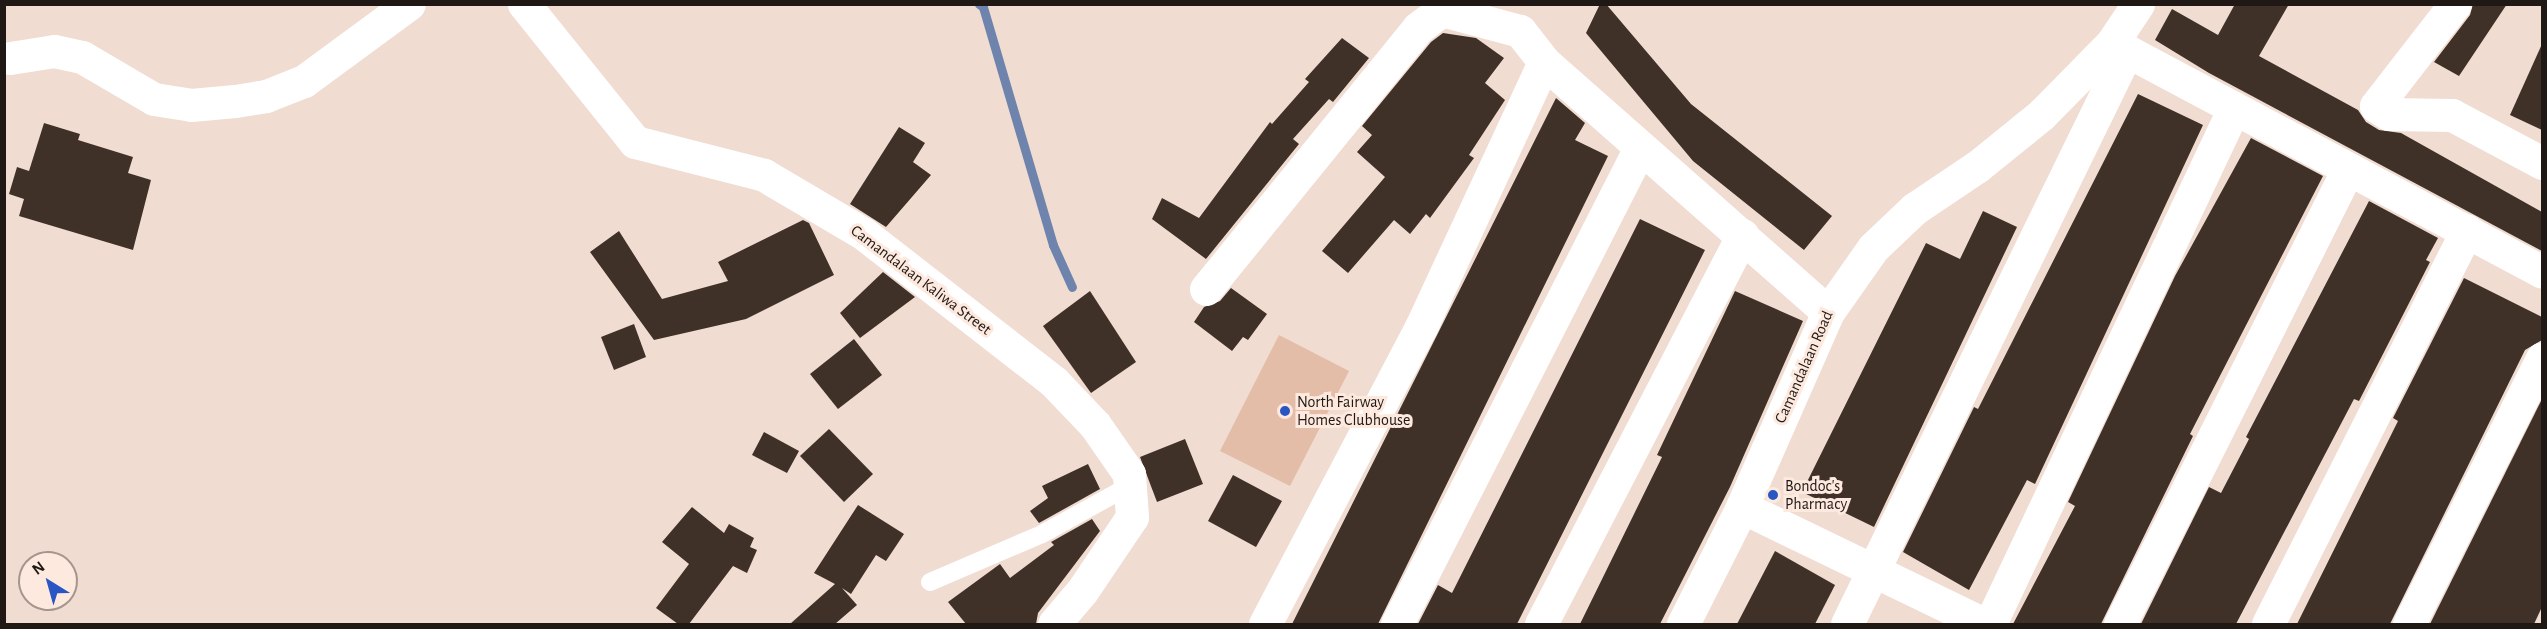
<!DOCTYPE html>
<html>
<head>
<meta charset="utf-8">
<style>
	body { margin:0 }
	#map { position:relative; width:2547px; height:629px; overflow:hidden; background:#f0dcd1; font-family:"Alegreya Sans",sans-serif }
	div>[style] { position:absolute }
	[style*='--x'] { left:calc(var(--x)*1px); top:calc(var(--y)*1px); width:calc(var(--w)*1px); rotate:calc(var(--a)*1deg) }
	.green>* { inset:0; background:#e3bda8 }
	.stream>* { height:9px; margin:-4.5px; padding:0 4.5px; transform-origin:4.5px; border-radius:4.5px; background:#6f84ad }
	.building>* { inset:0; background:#403128 }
	.service>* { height:18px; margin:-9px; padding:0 9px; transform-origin:9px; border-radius:9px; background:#fff }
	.minor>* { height:33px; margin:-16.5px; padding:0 16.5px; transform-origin:16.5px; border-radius:16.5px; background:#fff }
	.dots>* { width:16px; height:16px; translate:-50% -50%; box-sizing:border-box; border:3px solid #fde9de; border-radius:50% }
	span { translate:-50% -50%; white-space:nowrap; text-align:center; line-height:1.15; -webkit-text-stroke:6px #fde9de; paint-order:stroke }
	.street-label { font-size:16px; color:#1f1814 }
	.poi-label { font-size:16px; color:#1f1814 }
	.left { translate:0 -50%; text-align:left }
	.frame { position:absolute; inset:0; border:6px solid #1f1814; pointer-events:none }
	.north { position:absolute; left:18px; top:551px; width:60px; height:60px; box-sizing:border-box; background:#fde9de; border:2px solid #a4958d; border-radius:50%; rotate:323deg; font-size:16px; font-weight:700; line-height:24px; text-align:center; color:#1f1814 }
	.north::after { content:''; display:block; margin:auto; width:21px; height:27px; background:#2a56c4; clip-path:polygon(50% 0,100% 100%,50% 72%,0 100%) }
</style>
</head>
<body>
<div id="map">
	<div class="green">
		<i style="clip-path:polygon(1279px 335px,1349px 371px,1290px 486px,1220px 451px)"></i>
	</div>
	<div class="stream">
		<i style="--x:979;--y:4;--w:5;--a:37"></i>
		<i style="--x:983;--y:7;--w:248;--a:73.6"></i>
		<i style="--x:1053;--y:245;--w:46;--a:65.7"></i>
	</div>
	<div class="building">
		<i style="clip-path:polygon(1600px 4px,1606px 4px,1691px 104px,1832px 216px,1804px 250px,1693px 161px,1586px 33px)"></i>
		<i style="clip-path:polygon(2235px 4px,2289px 4px,2259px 56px,2358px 110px,2366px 122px,2379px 130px,2401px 133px,2542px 212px,2542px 251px,2209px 73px,2155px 40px,2172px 9px,2218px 35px)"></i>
		<i style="clip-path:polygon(2473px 4px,2507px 4px,2459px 76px,2434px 62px,2470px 15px)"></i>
		<i style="clip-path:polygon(1443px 33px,1476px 38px,1504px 58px,1485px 83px,1505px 100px,1469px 155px,1474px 158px,1430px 218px,1426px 214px,1410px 234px,1394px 220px,1348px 273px,1322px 251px,1385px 177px,1357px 152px,1372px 135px,1362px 126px,1431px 42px)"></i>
		<i style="clip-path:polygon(1342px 38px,1369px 58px,1333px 102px,1329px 99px,1293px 139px,1299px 144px,1206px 259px,1152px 219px,1162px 198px,1199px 218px,1270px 122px,1272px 124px,1309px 82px,1305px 79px)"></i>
		<i style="clip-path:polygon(2542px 44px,2542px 130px,2510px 115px)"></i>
		<i style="clip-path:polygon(2138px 94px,2203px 125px,2035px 484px,2027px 480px,1969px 590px,1903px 552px,1974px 407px,1978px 409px)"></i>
		<i style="clip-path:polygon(1556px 98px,1585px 123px,1575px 140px,1608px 156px,1378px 624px,1292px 624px)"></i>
		<i style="clip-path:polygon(44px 123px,80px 134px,78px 140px,133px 157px,128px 173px,151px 180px,133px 250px,19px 216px,24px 199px,9px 194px,17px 167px,29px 171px)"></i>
		<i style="clip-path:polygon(899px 127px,925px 143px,913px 162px,931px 175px,886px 227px,850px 204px)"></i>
		<i style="clip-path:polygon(2251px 138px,2323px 176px,2190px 434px,2193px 436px,2101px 624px,2013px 624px,2075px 506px,2068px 502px,2175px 276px)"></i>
		<i style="clip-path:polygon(2369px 201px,2438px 238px,2426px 260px,2430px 262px,2359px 401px,2354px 399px,2236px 624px,2141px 624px,2209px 487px,2221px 493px,2249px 439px,2246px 437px)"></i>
		<i style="clip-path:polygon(1983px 211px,2017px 227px,1874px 527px,1802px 492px,1926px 243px,1960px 259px)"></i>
		<i style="clip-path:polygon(1640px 219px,1705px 250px,1517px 624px,1418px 624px,1438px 585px,1452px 593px)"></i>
		<i style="clip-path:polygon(803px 220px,809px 223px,834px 275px,746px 319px,654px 340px,590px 252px,619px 231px,662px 299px,728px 281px,718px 262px)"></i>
		<i style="clip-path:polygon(883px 272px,915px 297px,860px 338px,840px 313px)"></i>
		<i style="clip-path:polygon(2464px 278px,2542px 317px,2542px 340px,2525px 350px,2390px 624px,2297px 624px,2398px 421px,2393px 418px)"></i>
		<i style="clip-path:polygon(1231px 288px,1267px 314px,1248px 340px,1243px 337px,1232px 351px,1194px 322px,1204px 307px,1220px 301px)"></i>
		<i style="clip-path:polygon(1090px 291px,1136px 362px,1091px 393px,1043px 326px)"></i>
		<i style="clip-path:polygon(1735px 291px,1803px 321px,1730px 487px,1660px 624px,1580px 624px,1662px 457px,1657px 455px)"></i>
		<i style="clip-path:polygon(634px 324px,646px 357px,614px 370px,601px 337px)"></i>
		<i style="clip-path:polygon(854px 339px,882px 375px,838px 409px,810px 374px)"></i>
		<i style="clip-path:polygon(2542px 399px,2542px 607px,2534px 624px,2430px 624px)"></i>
		<i style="clip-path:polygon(829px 429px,873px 474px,844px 502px,800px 456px)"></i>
		<i style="clip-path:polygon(764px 432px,799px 451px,787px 473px,752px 455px)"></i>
		<i style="clip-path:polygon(1185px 439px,1203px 484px,1157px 502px,1140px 457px)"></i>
		<i style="clip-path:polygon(1088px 464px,1100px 489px,1039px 523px,1030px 511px,1048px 498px,1042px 486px)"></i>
		<i style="clip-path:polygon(1233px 475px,1282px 501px,1256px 547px,1208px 521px)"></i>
		<i style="clip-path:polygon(858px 505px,904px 534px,886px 561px,876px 555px,851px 594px,842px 588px,857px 605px,835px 624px,790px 624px,835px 584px,814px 573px)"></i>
		<i style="clip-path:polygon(692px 507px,724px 533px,729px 524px,754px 538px,750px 547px,757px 550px,747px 573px,733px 566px,689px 624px,678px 624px,656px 608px,689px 564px,662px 542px)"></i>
		<i style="clip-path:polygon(1092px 519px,1100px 531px,1038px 613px,1036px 624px,966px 624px,948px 602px,1000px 564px,1010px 578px,1054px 545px,1051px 542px)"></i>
		<i style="clip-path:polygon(1775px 551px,1835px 585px,1815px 624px,1737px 624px)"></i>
	</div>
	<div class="service">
		<i style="--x:930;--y:582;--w:122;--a:-23.2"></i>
		<i style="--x:1042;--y:534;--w:99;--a:-28.9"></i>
	</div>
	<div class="minor">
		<i style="--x:524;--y:4;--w:177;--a:51.2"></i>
		<i style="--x:635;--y:142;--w:133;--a:14.3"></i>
		<i style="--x:764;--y:175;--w:116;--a:30.5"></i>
		<i style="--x:864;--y:234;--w:241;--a:37.9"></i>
		<i style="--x:1054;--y:382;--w:59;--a:46.4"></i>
		<i style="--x:1095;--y:425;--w:60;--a:55.2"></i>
		<i style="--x:1129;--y:474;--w:43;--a:86"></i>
		<i style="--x:1132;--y:517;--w:89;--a:124"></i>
		<i style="--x:1082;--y:591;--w:43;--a:130.3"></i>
		<i style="--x:2455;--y:4;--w:129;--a:127.8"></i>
		<i style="--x:2376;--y:106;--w:15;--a:32"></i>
		<i style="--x:2389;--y:114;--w:63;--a:0.9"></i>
		<i style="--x:2452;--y:115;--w:102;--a:28.1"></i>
		<i style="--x:2112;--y:43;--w:487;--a:28"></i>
		<i style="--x:10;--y:58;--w:45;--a:-9"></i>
		<i style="--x:54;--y:51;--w:29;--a:12"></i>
		<i style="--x:82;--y:57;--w:83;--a:30.3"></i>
		<i style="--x:154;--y:99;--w:37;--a:9"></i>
		<i style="--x:191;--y:105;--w:44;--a:-5.2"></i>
		<i style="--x:235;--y:101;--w:31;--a:-9"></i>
		<i style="--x:266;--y:96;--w:41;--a:-21.5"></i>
		<i style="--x:304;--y:81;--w:130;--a:-36.3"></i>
		<i style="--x:1206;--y:289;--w:336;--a:-50.9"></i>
		<i style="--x:1418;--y:28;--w:30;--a:-37"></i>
		<i style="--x:1442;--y:10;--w:81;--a:15.1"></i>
		<i style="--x:1520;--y:31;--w:39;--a:52"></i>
		<i style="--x:1544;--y:62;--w:378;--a:41.4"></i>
		<i style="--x:1742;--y:507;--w:269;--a:25.8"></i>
		<i style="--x:1265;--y:624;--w:335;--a:-62.3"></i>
		<i style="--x:1421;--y:327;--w:292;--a:-65.1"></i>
		<i style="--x:1397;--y:624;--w:534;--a:-62.96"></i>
		<i style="--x:1541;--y:624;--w:438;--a:-62.6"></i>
		<i style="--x:1683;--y:624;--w:131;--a:-63.2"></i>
		<i style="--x:1742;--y:507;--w:213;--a:-66.2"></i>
		<i style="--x:1828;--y:312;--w:78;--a:-54.9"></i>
		<i style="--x:1873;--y:248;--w:57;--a:-43.6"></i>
		<i style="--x:1914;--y:209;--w:77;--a:-33.9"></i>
		<i style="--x:1978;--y:166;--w:81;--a:-39"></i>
		<i style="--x:2041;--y:115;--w:101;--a:-45.4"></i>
		<i style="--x:2112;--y:43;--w:47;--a:-56.3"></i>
		<i style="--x:1847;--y:624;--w:638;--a:-63.96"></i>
		<i style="--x:1990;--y:624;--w:571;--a:-64.69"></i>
		<i style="--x:2120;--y:624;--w:509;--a:-63.38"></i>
		<i style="--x:2268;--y:624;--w:441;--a:-63.2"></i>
		<i style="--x:2409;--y:624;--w:297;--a:-63.4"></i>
	</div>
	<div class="dots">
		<i style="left:1285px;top:411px;background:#2a56c4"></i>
		<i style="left:1773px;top:495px;background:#2a56c4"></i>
	</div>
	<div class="street-label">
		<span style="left:921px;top:280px;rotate:37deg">Camandalaan Kaliwa Street</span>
		<span style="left:1804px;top:367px;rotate:-66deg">Camandalaan Road</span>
	</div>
	<div class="poi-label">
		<span class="left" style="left:1297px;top:411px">North Fairway<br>Homes Clubhouse</span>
		<span class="left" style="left:1785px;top:495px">Bondoc's<br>Pharmacy</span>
	</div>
	<div class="frame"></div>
	<div class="north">N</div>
</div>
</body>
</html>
